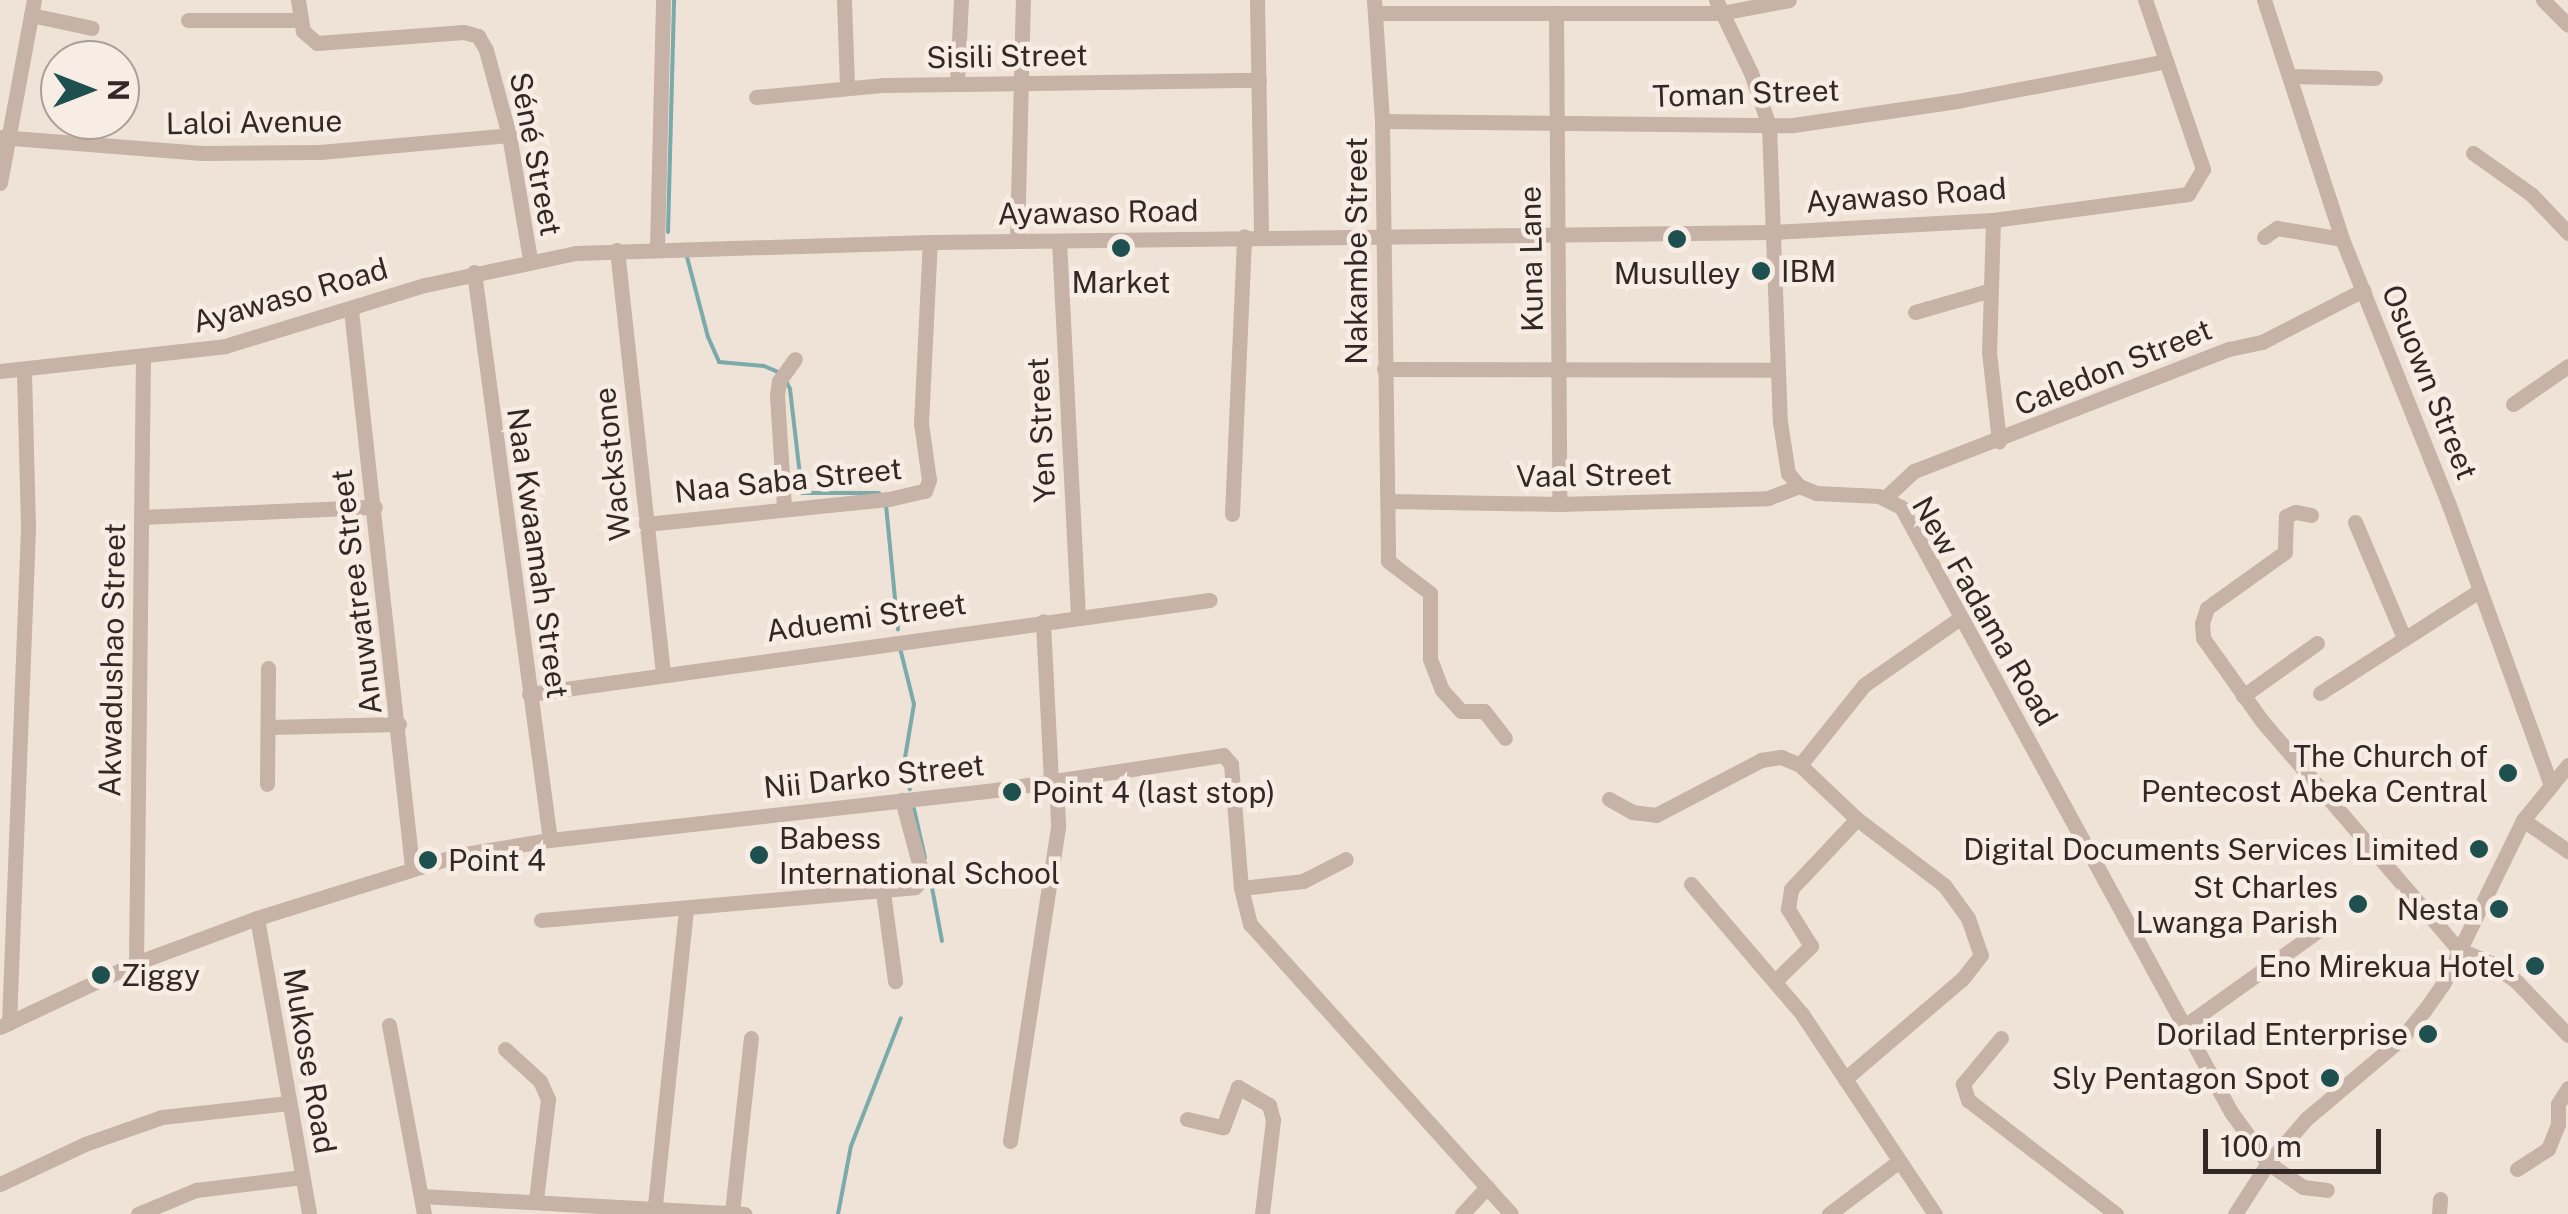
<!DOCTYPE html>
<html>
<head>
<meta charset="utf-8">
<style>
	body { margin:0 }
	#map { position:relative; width:2568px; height:1214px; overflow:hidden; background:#efe3d8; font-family:"Public Sans",sans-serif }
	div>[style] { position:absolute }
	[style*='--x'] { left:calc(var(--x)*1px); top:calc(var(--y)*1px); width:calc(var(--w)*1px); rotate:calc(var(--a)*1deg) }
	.stream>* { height:4px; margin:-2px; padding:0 2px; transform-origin:2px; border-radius:2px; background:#7aaaa9 }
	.minor>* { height:15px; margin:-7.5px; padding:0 7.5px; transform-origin:7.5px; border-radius:7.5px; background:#c6b2a6 }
	.dots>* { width:28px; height:28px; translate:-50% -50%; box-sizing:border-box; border:5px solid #f7ede4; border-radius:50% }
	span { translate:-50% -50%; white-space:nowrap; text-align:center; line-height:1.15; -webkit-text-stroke:9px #f7ede4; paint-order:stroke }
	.street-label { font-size:30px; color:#322926 }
	.poi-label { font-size:30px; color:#322926 }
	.left { translate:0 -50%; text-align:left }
	.right { translate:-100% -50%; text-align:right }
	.north { position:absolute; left:40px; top:40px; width:100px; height:100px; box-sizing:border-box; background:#f7ede4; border:2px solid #a89f98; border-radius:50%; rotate:90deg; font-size:28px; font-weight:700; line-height:40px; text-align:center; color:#322926 }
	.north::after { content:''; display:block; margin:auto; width:35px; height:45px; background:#1f5050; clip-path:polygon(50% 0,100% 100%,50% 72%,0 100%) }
	.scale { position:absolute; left:2203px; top:1129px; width:178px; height:45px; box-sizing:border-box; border:5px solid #322926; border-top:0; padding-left:12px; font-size:30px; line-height:35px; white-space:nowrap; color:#322926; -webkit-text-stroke:8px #f7ede4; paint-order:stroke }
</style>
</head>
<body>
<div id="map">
	<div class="stream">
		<i style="--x:668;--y:232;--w:232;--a:-88.5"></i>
		<i style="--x:687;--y:257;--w:83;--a:75.3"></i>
		<i style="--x:708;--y:337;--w:27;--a:66"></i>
		<i style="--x:719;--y:362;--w:45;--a:5.1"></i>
		<i style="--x:764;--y:366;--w:15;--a:23"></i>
		<i style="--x:785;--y:379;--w:11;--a:63"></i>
		<i style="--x:790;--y:389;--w:105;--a:83.4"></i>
		<i style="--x:802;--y:493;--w:77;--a:0"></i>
		<i style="--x:886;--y:505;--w:125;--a:84.5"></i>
		<i style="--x:900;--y:648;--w:58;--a:76"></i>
		<i style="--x:914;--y:704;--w:61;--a:99.5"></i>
		<i style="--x:904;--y:764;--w:26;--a:77"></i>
		<i style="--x:914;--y:809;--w:50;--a:77.3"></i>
		<i style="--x:930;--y:877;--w:65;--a:79.4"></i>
		<i style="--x:838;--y:1214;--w:69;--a:-79.2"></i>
		<i style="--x:851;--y:1146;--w:137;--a:-68.7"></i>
	</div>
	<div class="minor">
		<i style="--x:298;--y:0;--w:31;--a:81"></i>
		<i style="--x:303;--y:31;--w:18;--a:41"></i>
		<i style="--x:317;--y:43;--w:147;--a:-4.3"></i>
		<i style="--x:464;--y:32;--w:15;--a:16"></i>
		<i style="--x:478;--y:36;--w:16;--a:60"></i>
		<i style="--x:486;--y:50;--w:88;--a:74.9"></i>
		<i style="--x:509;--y:135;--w:126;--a:80.4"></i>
		<i style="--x:844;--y:0;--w:87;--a:88"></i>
		<i style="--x:1257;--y:0;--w:237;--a:89"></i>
		<i style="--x:1374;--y:0;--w:121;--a:86.2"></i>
		<i style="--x:1382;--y:121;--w:440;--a:89.2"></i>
		<i style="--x:1388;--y:561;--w:53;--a:37.3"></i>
		<i style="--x:1430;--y:593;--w:66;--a:90"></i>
		<i style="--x:1430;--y:659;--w:33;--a:69"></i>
		<i style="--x:1442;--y:690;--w:28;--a:48"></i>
		<i style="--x:1461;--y:711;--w:23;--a:0"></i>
		<i style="--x:1484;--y:711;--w:34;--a:52"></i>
		<i style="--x:1716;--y:0;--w:81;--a:64.4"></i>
		<i style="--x:1751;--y:73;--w:56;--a:71.2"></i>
		<i style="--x:1769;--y:126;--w:296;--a:87.9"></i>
		<i style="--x:1780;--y:422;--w:52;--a:81.1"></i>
		<i style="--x:1788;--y:473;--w:17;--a:50"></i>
		<i style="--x:1799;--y:486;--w:18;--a:22"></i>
		<i style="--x:1816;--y:493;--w:63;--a:2.7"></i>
		<i style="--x:1879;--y:496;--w:25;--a:27"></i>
		<i style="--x:1901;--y:507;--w:689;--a:61.39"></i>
		<i style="--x:2231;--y:1112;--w:63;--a:54"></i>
		<i style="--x:2268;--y:1163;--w:42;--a:34.4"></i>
		<i style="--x:2303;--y:1187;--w:24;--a:7"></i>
		<i style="--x:2264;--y:0;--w:251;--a:71.9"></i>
		<i style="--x:2342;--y:239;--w:287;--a:68.1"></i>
		<i style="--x:2449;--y:505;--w:296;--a:70"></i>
		<i style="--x:2543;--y:0;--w:35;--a:45"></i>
		<i style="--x:1376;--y:13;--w:345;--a:0"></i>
		<i style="--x:1721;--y:13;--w:69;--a:-10.8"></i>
		<i style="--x:1556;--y:13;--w:491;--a:89.6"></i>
		<i style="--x:31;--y:15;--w:62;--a:12"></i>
		<i style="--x:188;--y:20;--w:112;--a:0"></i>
		<i style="--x:2289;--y:76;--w:86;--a:1.3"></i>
		<i style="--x:957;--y:84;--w:84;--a:-87.3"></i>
		<i style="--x:756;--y:97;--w:129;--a:-5.4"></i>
		<i style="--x:884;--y:85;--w:375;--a:-0.8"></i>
		<i style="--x:1382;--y:121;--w:411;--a:0.6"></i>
		<i style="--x:1793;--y:125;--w:166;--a:-8.3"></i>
		<i style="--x:1957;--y:101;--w:213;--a:-10.8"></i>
		<i style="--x:0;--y:137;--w:203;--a:4.5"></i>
		<i style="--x:202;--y:153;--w:118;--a:-0.5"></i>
		<i style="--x:320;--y:152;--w:190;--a:-5.1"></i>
		<i style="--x:2473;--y:153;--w:71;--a:35.3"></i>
		<i style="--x:2531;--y:194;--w:54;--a:46.5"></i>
		<i style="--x:0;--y:183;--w:186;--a:-79.5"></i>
		<i style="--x:1993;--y:220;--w:132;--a:91.7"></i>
		<i style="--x:1989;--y:352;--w:90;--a:83.6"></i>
		<i style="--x:2264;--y:237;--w:16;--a:-35"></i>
		<i style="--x:2277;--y:228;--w:66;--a:9.6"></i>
		<i style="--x:1017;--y:241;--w:241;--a:-88.6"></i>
		<i style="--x:1059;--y:241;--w:375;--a:87.1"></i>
		<i style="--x:657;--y:248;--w:248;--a:-88.6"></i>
		<i style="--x:617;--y:250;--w:425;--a:83.8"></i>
		<i style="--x:474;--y:272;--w:573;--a:82.38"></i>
		<i style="--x:351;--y:310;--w:560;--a:83.75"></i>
		<i style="--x:1915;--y:312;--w:79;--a:-16.1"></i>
		<i style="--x:1384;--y:369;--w:393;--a:0.1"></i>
		<i style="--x:0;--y:371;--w:226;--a:-6.3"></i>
		<i style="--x:225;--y:346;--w:209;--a:-17"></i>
		<i style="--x:425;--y:285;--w:154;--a:-12"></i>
		<i style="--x:576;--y:253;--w:354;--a:-1.8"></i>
		<i style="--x:930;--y:242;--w:843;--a:-0.68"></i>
		<i style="--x:1773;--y:232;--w:220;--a:-3.1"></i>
		<i style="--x:1993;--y:220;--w:197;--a:-7.6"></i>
		<i style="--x:2188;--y:194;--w:29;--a:-59"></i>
		<i style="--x:2203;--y:169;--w:179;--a:-108.9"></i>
		<i style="--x:2513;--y:404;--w:67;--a:-34.6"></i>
		<i style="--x:1886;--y:497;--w:38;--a:-43"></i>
		<i style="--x:1914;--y:471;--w:338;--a:-21.2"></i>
		<i style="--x:2229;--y:349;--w:34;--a:-12"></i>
		<i style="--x:2262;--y:342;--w:114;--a:-27.2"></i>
		<i style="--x:1388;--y:501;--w:171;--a:1"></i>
		<i style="--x:1559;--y:504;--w:209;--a:-1.6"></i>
		<i style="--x:1768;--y:498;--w:33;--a:-21"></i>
		<i style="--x:784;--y:507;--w:112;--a:-93.6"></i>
		<i style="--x:777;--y:395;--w:14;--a:-82"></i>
		<i style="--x:779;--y:381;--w:27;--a:-54"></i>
		<i style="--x:1232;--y:514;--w:278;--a:-87.5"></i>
		<i style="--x:2311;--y:515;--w:16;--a:-169"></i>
		<i style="--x:2295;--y:512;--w:10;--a:156"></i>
		<i style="--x:2286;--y:516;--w:36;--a:92"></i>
		<i style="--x:2285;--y:552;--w:96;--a:144.3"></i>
		<i style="--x:2207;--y:608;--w:16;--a:108"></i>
		<i style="--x:2202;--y:623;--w:15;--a:86"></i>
		<i style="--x:2203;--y:638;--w:102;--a:54.6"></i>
		<i style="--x:2262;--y:721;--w:301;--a:49.3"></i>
		<i style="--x:2458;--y:949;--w:36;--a:23"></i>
		<i style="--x:2491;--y:963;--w:31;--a:36"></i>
		<i style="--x:2516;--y:981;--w:75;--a:46.1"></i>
		<i style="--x:142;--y:517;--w:233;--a:-2.5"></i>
		<i style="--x:2355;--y:522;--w:126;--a:67.1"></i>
		<i style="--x:646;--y:524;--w:244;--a:-5.9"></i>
		<i style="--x:889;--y:499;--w:37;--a:-13"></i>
		<i style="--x:925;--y:491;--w:12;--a:-70"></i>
		<i style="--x:929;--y:480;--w:58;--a:-98"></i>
		<i style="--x:921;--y:423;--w:181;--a:-87.2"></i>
		<i style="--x:2320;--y:693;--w:189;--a:-32.7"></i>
		<i style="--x:529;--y:694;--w:687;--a:-7.86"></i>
		<i style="--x:2243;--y:696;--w:91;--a:-35.6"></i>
		<i style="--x:269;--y:727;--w:130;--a:-1.3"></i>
		<i style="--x:1800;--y:765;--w:102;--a:-51.3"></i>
		<i style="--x:1864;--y:685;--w:117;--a:-34.9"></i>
		<i style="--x:267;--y:784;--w:116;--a:-89.5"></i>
		<i style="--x:1609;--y:799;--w:26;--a:29"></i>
		<i style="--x:1632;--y:812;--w:24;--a:7"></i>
		<i style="--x:1656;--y:815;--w:119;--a:-27.6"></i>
		<i style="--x:1761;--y:760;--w:20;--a:-9"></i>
		<i style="--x:1781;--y:757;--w:21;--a:23"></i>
		<i style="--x:1800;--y:765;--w:79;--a:43.5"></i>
		<i style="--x:1857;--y:819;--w:109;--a:37.2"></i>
		<i style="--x:1944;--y:885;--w:41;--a:54"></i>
		<i style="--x:1968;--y:918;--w:39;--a:71"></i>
		<i style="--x:1981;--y:955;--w:31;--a:128"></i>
		<i style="--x:1962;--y:979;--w:154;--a:139.5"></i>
		<i style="--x:2523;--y:820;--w:55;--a:34.6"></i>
		<i style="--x:1691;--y:884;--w:171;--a:49.5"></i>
		<i style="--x:1802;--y:1014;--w:240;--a:56.4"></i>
		<i style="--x:1241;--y:888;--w:62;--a:-6.4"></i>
		<i style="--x:1303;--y:881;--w:48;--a:-27.1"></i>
		<i style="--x:883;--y:892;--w:90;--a:82.3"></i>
		<i style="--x:257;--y:918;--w:301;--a:80"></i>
		<i style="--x:541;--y:920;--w:375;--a:-5"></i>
		<i style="--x:915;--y:887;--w:12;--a:-48"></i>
		<i style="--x:923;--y:878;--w:81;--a:-105.1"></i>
		<i style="--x:136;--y:963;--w:606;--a:-89.34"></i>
		<i style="--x:1776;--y:980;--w:49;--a:-44.2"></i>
		<i style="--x:1811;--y:946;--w:44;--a:-121.9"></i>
		<i style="--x:1788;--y:909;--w:20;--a:-81"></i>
		<i style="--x:1791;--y:889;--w:96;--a:-46.7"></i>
		<i style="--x:9;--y:1023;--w:497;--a:-87.8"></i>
		<i style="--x:28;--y:526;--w:157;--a:-91.5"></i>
		<i style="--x:389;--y:1025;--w:192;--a:79.5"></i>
		<i style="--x:0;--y:1027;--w:150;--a:-25.2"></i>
		<i style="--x:136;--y:963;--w:129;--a:-20.4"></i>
		<i style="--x:257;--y:918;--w:212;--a:-17.3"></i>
		<i style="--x:459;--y:855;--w:92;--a:-9.4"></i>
		<i style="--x:550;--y:840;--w:448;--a:-6.4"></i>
		<i style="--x:995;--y:790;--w:231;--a:-8.7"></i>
		<i style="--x:1223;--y:755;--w:12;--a:48"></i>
		<i style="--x:1231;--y:764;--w:124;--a:85.4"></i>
		<i style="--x:1241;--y:888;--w:37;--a:76"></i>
		<i style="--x:1250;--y:924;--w:390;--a:48"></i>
		<i style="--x:2183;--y:1027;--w:176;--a:-35.5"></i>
		<i style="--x:2001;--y:1038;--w:60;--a:129.6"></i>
		<i style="--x:1963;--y:1084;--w:17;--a:73"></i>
		<i style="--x:1968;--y:1100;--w:187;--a:37.6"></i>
		<i style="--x:505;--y:1049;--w:47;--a:42.4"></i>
		<i style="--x:540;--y:1081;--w:20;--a:66"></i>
		<i style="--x:548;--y:1099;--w:101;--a:96.8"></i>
		<i style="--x:1187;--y:1119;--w:37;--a:13"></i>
		<i style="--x:1223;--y:1127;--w:43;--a:-69.4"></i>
		<i style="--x:1238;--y:1087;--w:36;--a:30"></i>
		<i style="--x:1269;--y:1105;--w:16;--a:75"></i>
		<i style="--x:1273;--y:1120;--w:95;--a:96.7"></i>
		<i style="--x:1010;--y:1141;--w:319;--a:-81.3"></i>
		<i style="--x:1058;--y:826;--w:30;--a:-92"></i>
		<i style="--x:1057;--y:796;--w:16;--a:-112"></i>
		<i style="--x:1051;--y:781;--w:160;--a:-92.9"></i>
		<i style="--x:2517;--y:1169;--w:37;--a:-33"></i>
		<i style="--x:2548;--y:1149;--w:27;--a:-68"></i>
		<i style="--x:2558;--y:1124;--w:20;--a:-90"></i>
		<i style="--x:2558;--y:1104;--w:19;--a:-58"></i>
		<i style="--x:0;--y:1184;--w:94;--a:-25.2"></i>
		<i style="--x:85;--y:1144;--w:82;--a:-19.3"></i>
		<i style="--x:162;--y:1117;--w:127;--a:-6.3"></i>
		<i style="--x:421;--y:1196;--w:324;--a:3.2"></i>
		<i style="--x:732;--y:1212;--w:175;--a:-83.8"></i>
		<i style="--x:138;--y:1214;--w:63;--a:-22.5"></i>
		<i style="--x:196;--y:1190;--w:107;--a:-7"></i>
		<i style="--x:654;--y:1214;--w:307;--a:-84"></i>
		<i style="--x:1462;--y:1214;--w:37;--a:-47"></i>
		<i style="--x:1829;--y:1214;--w:86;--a:-37"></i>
		<i style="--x:2235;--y:1214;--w:61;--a:-57.1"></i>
		<i style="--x:2268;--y:1163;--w:58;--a:-49.2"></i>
		<i style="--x:2306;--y:1119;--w:124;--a:-40.1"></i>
		<i style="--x:2401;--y:1039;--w:36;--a:-51"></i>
		<i style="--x:2424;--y:1011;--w:33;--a:-55"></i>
		<i style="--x:2443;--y:984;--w:182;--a:-64"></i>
		<i style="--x:2523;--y:820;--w:71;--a:-50.7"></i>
		<i style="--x:2439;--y:1214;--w:15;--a:-86"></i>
	</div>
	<div class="dots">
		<i style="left:1677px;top:239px;background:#1f5050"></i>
		<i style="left:1121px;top:248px;background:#1f5050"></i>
		<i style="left:1761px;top:271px;background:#1f5050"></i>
		<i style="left:2508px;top:773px;background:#1f5050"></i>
		<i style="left:1012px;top:792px;background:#1f5050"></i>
		<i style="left:2479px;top:849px;background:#1f5050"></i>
		<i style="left:759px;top:855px;background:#1f5050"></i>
		<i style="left:428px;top:860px;background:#1f5050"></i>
		<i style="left:2358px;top:904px;background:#1f5050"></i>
		<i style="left:2499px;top:909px;background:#1f5050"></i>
		<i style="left:2535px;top:966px;background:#1f5050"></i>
		<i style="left:101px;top:975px;background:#1f5050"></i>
		<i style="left:2428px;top:1034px;background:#1f5050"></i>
		<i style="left:2330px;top:1078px;background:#1f5050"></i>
	</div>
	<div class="street-label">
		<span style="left:1007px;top:56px;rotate:-1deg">Sisili Street</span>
		<span style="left:1746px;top:93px;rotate:-2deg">Toman Street</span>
		<span style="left:254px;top:122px;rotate:-1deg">Laloi Avenue</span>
		<span style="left:536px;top:154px;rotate:79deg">Séné Street</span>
		<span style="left:1906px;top:195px;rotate:-4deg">Ayawaso Road</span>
		<span style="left:1098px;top:212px;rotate:-1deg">Ayawaso Road</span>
		<span style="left:1356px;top:251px;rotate:-90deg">Nakambe Street</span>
		<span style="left:1531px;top:259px;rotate:-91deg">Kuna Lane</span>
		<span style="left:290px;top:295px;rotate:-16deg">Ayawaso Road</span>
		<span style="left:2113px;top:367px;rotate:-22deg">Caledon Street</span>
		<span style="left:2430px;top:382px;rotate:68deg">Osuown Street</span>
		<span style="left:1041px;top:430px;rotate:-93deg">Yen Street</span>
		<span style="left:612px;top:464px;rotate:-96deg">Wackstone</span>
		<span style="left:1594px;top:475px;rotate:-1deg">Vaal Street</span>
		<span style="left:788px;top:480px;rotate:-6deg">Naa Saba Street</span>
		<span style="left:538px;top:553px;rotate:82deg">Naa Kwaamah Street</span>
		<span style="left:356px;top:592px;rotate:-97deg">Anuwatree Street</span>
		<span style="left:1985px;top:611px;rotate:60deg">New Fadama Road</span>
		<span style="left:866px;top:617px;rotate:-8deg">Aduemi Street</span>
		<span style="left:112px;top:660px;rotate:-89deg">Akwadushao Street</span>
		<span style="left:874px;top:776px;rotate:-6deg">Nii Darko Street</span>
		<span style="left:310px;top:1061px;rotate:80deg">Mukose Road</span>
	</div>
	<div class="poi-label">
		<span class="left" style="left:1781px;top:271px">IBM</span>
		<span style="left:1677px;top:273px">Musulley</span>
		<span style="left:1121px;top:282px">Market</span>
		<span class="right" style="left:2488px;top:773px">The Church of<br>Pentecost Abeka Central</span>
		<span class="left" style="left:1032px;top:792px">Point 4 (last stop)</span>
		<span class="left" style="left:779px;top:855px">Babess<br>International School</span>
		<span class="right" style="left:2459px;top:849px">Digital Documents Services Limited</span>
		<span class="left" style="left:448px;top:860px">Point 4</span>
		<span class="right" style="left:2338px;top:904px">St Charles<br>Lwanga Parish</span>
		<span class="right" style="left:2479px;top:909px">Nesta</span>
		<span class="right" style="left:2515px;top:966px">Eno Mirekua Hotel</span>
		<span class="left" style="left:121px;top:975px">Ziggy</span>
		<span class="right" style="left:2408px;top:1034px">Dorilad Enterprise</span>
		<span class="right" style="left:2310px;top:1078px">Sly Pentagon Spot</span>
	</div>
	<div class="north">N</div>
	<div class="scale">100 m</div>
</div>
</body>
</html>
